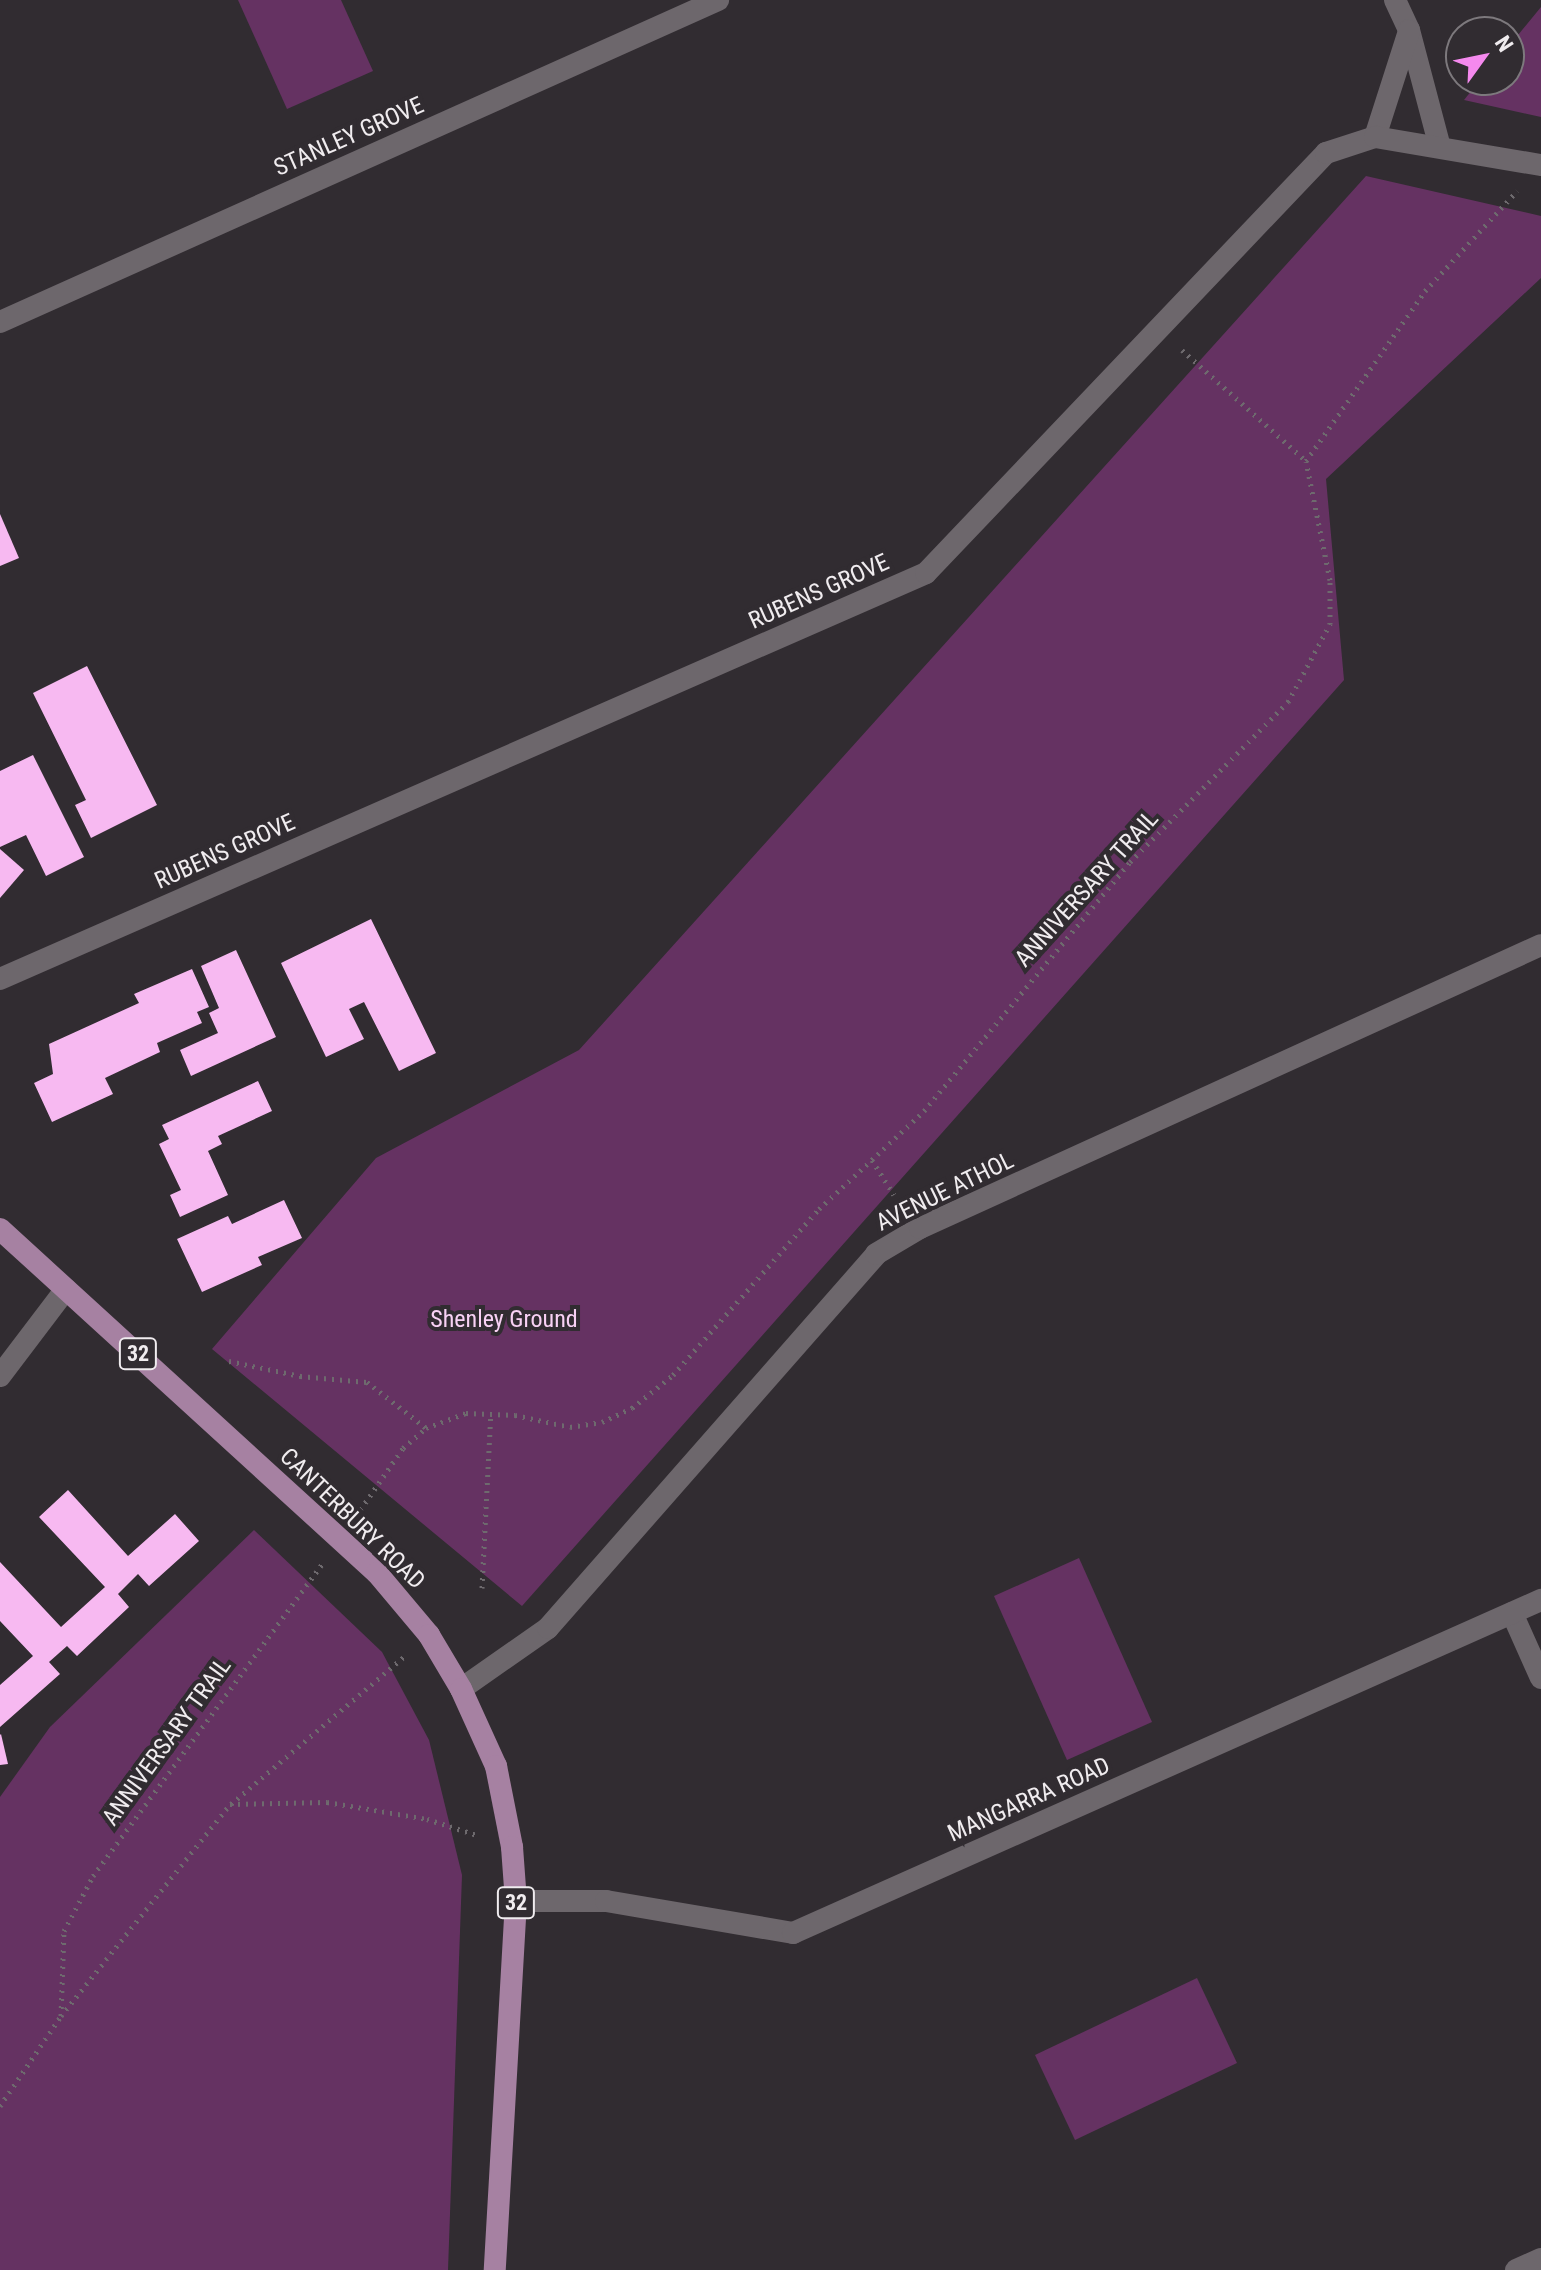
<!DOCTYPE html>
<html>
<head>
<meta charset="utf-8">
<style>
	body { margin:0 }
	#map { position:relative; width:1541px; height:2270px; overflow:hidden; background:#312c31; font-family:"Roboto Condensed",sans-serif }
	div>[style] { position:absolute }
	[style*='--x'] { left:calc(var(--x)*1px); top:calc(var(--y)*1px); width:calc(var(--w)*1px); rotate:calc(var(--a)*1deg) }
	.green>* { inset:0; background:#653262 }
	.building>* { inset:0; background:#f7b9f1 }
	.path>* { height:5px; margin-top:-2.5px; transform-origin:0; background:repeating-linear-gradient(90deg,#6e6a6e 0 2px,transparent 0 8px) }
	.minor>* { height:22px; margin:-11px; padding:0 11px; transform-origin:11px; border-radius:11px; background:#6d676c }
	.primary>* { height:22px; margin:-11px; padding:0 11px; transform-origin:11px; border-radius:11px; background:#a681a2 }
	span { translate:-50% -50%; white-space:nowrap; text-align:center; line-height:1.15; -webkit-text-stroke:8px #312c31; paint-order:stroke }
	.shield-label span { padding:2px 6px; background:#312c31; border:2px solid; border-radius:6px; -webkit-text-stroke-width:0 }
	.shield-label { font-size:22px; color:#f0ecef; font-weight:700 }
	.street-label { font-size:24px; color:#f0ecef }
	.park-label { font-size:24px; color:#f8d1f4 }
	.north { position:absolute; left:1445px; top:16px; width:80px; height:80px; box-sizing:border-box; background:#312c31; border:2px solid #7d797d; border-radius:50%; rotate:57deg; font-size:22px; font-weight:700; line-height:32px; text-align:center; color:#f0ecef }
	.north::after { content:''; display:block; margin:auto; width:28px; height:36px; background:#f589ee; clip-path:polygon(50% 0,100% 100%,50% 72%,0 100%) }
</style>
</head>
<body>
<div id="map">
	<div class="green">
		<i style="clip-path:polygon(238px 0,341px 0,373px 71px,287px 109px)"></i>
		<i style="clip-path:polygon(1541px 7px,1541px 117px,1464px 100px,1480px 80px,1509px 80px,1509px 46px)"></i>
		<i style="clip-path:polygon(1366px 176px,1541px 216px,1541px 278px,1326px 479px,1344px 680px,522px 1606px,212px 1349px,376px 1158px,579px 1050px)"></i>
		<i style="clip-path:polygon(254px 1530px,382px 1652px,429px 1740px,462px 1875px,448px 2270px,0 2270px,0 1797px,50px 1727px)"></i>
		<i style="clip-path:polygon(1079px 1558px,1152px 1722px,1067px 1760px,994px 1596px)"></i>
		<i style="clip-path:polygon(1197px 1978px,1237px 2063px,1075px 2140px,1035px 2055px)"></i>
	</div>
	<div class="building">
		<i style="clip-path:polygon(0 514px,19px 558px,0 566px)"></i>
		<i style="clip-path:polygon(87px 666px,157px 805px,91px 838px,75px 805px,86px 800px,33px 693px)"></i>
		<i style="clip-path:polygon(33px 755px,84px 857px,46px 876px,26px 835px,0 847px,0 771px)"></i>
		<i style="clip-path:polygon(0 849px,24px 870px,0 898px)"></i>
		<i style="clip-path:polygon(371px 919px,436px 1053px,399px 1071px,364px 1002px,349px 1009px,364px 1039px,326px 1057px,281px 963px)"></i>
		<i style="clip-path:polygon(236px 950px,276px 1037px,191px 1076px,180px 1050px,218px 1033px,209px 1013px,219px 1008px,201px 966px)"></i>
		<i style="clip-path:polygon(192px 969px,209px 1007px,197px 1012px,202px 1023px,157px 1043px,160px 1052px,105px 1078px,113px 1094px,52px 1122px,34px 1083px,53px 1074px,49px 1044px,139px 1003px,134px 994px)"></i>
		<i style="clip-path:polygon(258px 1081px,272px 1111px,218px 1136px,222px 1144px,208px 1151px,228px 1195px,180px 1217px,170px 1195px,181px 1190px,159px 1144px,169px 1139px,162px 1125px)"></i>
		<i style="clip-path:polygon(284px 1200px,302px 1238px,258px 1257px,262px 1265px,202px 1292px,177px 1239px,228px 1216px,232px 1224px)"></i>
		<i style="clip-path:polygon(68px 1490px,128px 1556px,175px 1514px,199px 1541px,149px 1586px,138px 1574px,118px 1594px,129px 1607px,77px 1656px,67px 1646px,49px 1662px,60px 1674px,0 1727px,0 1685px,33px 1656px,0 1621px,0 1562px,61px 1627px,105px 1587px,39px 1517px)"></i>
		<i style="clip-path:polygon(1px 1734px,8px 1764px,0 1765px,0 1735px)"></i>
	</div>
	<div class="path">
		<i style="--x:1182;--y:350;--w:166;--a:41.8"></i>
		<i style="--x:872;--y:1160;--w:41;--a:57.8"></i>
		<i style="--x:229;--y:1361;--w:73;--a:11.9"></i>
		<i style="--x:300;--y:1376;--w:67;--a:5.1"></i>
		<i style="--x:367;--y:1382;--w:75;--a:37.9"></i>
		<i style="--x:356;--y:1516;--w:83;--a:-55.3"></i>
		<i style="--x:403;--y:1448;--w:30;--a:-41"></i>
		<i style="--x:426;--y:1428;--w:43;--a:-20.6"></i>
		<i style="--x:466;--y:1413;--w:49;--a:2.3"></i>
		<i style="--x:515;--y:1415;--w:56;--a:12.3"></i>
		<i style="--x:570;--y:1427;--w:32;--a:-9"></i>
		<i style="--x:602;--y:1422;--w:33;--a:-25"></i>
		<i style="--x:632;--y:1408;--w:53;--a:-38.8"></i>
		<i style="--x:673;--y:1375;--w:221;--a:-48.7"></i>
		<i style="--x:819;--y:1209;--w:144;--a:-43"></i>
		<i style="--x:924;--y:1111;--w:323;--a:-50.4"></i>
		<i style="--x:1130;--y:862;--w:225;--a:-45.4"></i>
		<i style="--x:1288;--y:702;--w:89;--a:-61.7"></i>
		<i style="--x:1330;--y:624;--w:44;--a:-90"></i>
		<i style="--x:1330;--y:580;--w:121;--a:-101.4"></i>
		<i style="--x:1306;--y:461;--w:208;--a:-55"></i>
		<i style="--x:1425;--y:291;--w:136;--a:-47.4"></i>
		<i style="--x:482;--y:1588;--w:175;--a:-87.1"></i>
		<i style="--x:231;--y:1804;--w:230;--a:-40.4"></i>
		<i style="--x:61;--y:2016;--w:85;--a:-88"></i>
		<i style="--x:64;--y:1931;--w:62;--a:-62.2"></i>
		<i style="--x:93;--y:1876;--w:388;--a:-53.7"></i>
		<i style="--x:0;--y:2106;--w:109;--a:-55.9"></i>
		<i style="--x:61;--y:2016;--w:271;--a:-51.4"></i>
		<i style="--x:230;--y:1804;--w:97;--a:-1.2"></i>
		<i style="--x:327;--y:1802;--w:101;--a:9.6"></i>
		<i style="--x:427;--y:1819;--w:52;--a:17.7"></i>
	</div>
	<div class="minor">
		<i style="--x:1395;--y:0;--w:33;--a:65"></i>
		<i style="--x:1409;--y:30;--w:121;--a:75.2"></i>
		<i style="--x:1375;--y:137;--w:111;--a:-72.2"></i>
		<i style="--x:0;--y:322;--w:787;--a:-24.15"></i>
		<i style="--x:0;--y:979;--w:1011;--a:-23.67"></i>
		<i style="--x:926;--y:573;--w:580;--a:-46.4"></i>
		<i style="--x:1326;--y:153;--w:52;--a:-18.1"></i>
		<i style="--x:1375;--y:137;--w:168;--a:9.6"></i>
		<i style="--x:0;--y:1376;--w:109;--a:-52.8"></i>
		<i style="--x:1512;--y:1613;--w:71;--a:66"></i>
		<i style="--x:461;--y:1689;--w:106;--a:-35"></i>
		<i style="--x:548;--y:1628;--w:497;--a:-48.7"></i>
		<i style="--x:876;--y:1254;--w:51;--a:-30.6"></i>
		<i style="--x:920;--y:1228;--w:682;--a:-24.5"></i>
		<i style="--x:516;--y:1901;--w:90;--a:0"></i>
		<i style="--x:606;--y:1901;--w:190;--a:9.7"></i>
		<i style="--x:793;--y:1933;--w:819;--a:-24"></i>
		<i style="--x:1516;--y:2270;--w:27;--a:-24"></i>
	</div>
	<div class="primary">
		<i style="--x:0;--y:1229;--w:510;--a:42.38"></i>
		<i style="--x:377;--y:1573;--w:81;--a:50"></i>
		<i style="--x:429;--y:1635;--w:63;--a:59.3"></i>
		<i style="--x:461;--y:1689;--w:85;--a:65.6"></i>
		<i style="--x:496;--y:1766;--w:83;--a:78.8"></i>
		<i style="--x:512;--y:1847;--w:54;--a:85.8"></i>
		<i style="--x:516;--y:1901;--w:370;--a:93.3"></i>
	</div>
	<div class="shield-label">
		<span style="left:138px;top:1354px">32</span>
		<span style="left:516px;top:1903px">32</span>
	</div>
	<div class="street-label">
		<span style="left:349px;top:137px;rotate:-24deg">STANLEY GROVE</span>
		<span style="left:819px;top:592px;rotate:-24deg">RUBENS GROVE</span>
		<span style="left:225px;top:852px;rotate:-24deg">RUBENS GROVE</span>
		<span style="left:1087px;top:889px;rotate:-48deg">ANNIVERSARY TRAIL</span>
		<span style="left:945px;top:1192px;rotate:-26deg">AVENUE ATHOL</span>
		<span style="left:352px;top:1519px;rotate:44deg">CANTERBURY ROAD</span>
		<span style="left:167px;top:1742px;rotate:-54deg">ANNIVERSARY TRAIL</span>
		<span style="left:1029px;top:1800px;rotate:-24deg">MANGARRA ROAD</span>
	</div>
	<div class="park-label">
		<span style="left:504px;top:1320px">Shenley Ground</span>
	</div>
	<div class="north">N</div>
</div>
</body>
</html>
